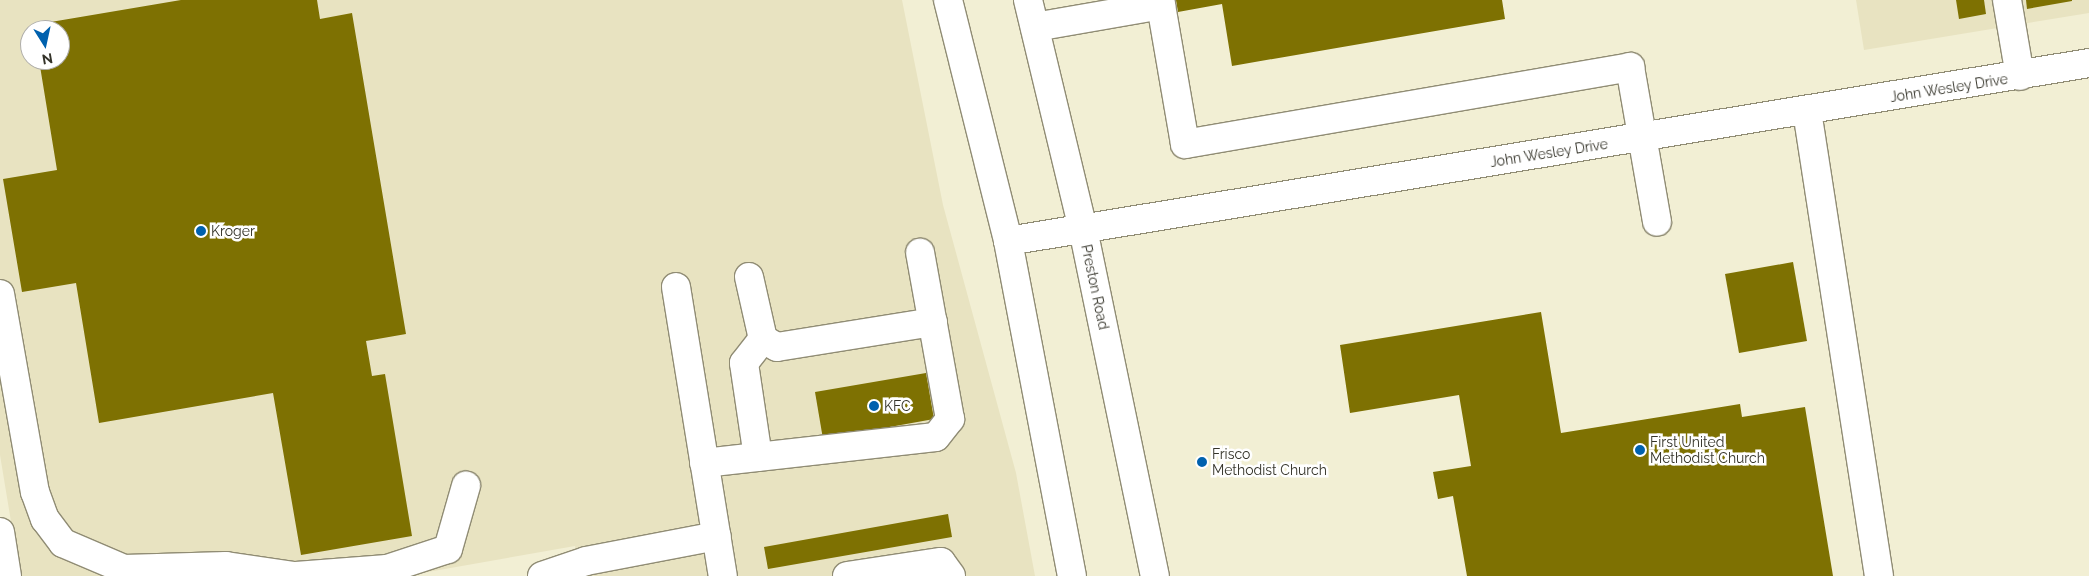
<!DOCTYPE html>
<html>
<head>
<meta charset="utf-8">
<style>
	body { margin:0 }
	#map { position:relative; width:2089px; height:576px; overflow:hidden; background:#f2efd4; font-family:Raleway,sans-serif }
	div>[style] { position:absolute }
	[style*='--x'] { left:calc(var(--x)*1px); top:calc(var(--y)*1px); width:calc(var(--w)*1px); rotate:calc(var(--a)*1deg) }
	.built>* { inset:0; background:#e8e3c1 }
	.building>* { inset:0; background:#7e7102 }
	.roads { filter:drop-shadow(1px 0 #908c74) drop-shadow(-1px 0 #908c74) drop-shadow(0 1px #908c74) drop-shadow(0 -1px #908c74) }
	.minor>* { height:28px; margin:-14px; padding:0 14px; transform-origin:14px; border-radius:14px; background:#fff }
	.major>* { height:28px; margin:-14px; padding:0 14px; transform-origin:14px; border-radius:14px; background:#fff }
	.dots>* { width:14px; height:14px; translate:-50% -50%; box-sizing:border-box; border:2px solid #fff; border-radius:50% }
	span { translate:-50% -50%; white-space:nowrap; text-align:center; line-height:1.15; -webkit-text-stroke:5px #fff; paint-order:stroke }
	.street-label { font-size:14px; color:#343329 }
	.poi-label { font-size:14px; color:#343329 }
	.left { translate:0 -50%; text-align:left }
	.north { position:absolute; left:20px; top:20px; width:50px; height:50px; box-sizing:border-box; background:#fff; border:1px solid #aeada9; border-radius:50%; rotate:170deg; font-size:14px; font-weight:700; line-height:20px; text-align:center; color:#343329 }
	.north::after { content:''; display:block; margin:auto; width:18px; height:22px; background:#0061ae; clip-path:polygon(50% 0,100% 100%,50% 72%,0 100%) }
</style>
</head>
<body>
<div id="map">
	<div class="built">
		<i style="clip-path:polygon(evenodd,0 0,902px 0,943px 205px,1016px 473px,1035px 576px,580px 576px,575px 546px,405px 576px,20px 576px,0 455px,0 0,30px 30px,60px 30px,60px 60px,30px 60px,30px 30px)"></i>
		<i style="clip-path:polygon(1856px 0,2089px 0,2089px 13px,1864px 50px)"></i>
	</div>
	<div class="building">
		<i style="clip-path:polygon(181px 0,317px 0,320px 19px,352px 13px,406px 334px,366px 341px,372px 376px,385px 374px,412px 536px,301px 555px,273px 393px,99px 423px,76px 283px,22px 292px,3px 179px,57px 170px,39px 60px,60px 60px,60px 30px,34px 30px,33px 25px)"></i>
		<i style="clip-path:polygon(1176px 0,1502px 0,1505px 19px,1232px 66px,1222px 4px,1178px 12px)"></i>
		<i style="clip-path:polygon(1956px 0,1984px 0,1986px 14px,1959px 19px)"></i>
		<i style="clip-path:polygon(2026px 0,2072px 0,2072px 1px,2027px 9px)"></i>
		<i style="clip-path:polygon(1793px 262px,1807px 341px,1739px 353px,1725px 274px)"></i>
		<i style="clip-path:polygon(1541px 312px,1561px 433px,1740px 404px,1742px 417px,1805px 407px,1833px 576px,1467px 576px,1453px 496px,1438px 499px,1433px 472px,1471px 466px,1459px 395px,1350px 413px,1340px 345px)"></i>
		<i style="clip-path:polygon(926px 373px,934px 419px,823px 439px,815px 392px)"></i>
		<i style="clip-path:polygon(948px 514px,952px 537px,768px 569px,764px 547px)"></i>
	</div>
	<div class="roads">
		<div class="minor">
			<i style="--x:2007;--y:0;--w:77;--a:80.3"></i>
			<i style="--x:1035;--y:27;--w:128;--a:-9.9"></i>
			<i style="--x:1161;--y:5;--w:141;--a:80.2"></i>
			<i style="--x:1185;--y:144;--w:452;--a:-9.8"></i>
			<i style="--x:1630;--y:67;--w:157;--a:80.1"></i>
			<i style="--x:1807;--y:111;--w:471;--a:81.2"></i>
			<i style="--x:1008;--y:241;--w:1096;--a:-9.35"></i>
			<i style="--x:749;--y:277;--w:64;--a:77.3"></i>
			<i style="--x:763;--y:339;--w:16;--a:30"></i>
			<i style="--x:777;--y:347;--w:158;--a:-9.1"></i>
			<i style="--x:676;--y:287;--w:293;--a:80.8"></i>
			<i style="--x:0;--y:294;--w:201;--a:80"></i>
			<i style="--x:35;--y:492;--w:29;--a:70"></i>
			<i style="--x:45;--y:519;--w:30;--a:53"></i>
			<i style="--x:63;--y:543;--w:66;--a:23.1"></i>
			<i style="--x:124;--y:569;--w:102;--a:-1.7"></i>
			<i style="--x:226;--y:566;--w:69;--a:8.4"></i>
			<i style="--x:758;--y:457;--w:95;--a:-98.5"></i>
			<i style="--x:744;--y:363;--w:31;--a:-52"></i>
			<i style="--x:704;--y:463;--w:233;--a:-6.4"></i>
			<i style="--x:936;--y:437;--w:23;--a:-52"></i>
			<i style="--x:950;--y:419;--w:169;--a:-100.2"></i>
			<i style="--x:0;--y:532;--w:45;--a:81"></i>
			<i style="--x:296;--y:576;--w:91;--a:-4.4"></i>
			<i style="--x:387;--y:569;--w:64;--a:-18.2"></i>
			<i style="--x:448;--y:549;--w:66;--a:-74.1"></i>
			<i style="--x:542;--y:576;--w:46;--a:-18.8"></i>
			<i style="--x:586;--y:561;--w:133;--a:-10.8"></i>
			<i style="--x:847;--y:576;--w:95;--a:-8.5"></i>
			<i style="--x:941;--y:562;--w:17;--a:54"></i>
		</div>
		<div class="major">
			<i style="--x:948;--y:0;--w:248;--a:76"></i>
			<i style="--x:1008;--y:241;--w:341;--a:79.2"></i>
			<i style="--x:1028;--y:0;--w:236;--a:76.5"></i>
			<i style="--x:1083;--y:229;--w:354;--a:78.3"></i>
		</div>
	</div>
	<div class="dots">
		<i style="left:201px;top:231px;background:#0061ae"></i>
		<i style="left:874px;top:406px;background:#0061ae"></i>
		<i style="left:1640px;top:450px;background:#0061ae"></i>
		<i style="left:1202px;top:462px;background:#0061ae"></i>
	</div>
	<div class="street-label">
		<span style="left:1949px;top:88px;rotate:-9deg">John Wesley Drive</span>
		<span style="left:1549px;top:153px;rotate:-9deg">John Wesley Drive</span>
		<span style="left:1095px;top:287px;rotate:78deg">Preston Road</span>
	</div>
	<div class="poi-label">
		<span class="left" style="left:211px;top:231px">Kroger</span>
		<span class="left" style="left:884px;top:406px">KFC</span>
		<span class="left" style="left:1650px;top:450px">First United<br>Methodist Church</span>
		<span class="left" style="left:1212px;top:462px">Frisco<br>Methodist Church</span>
	</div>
	<div class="north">N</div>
</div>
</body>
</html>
